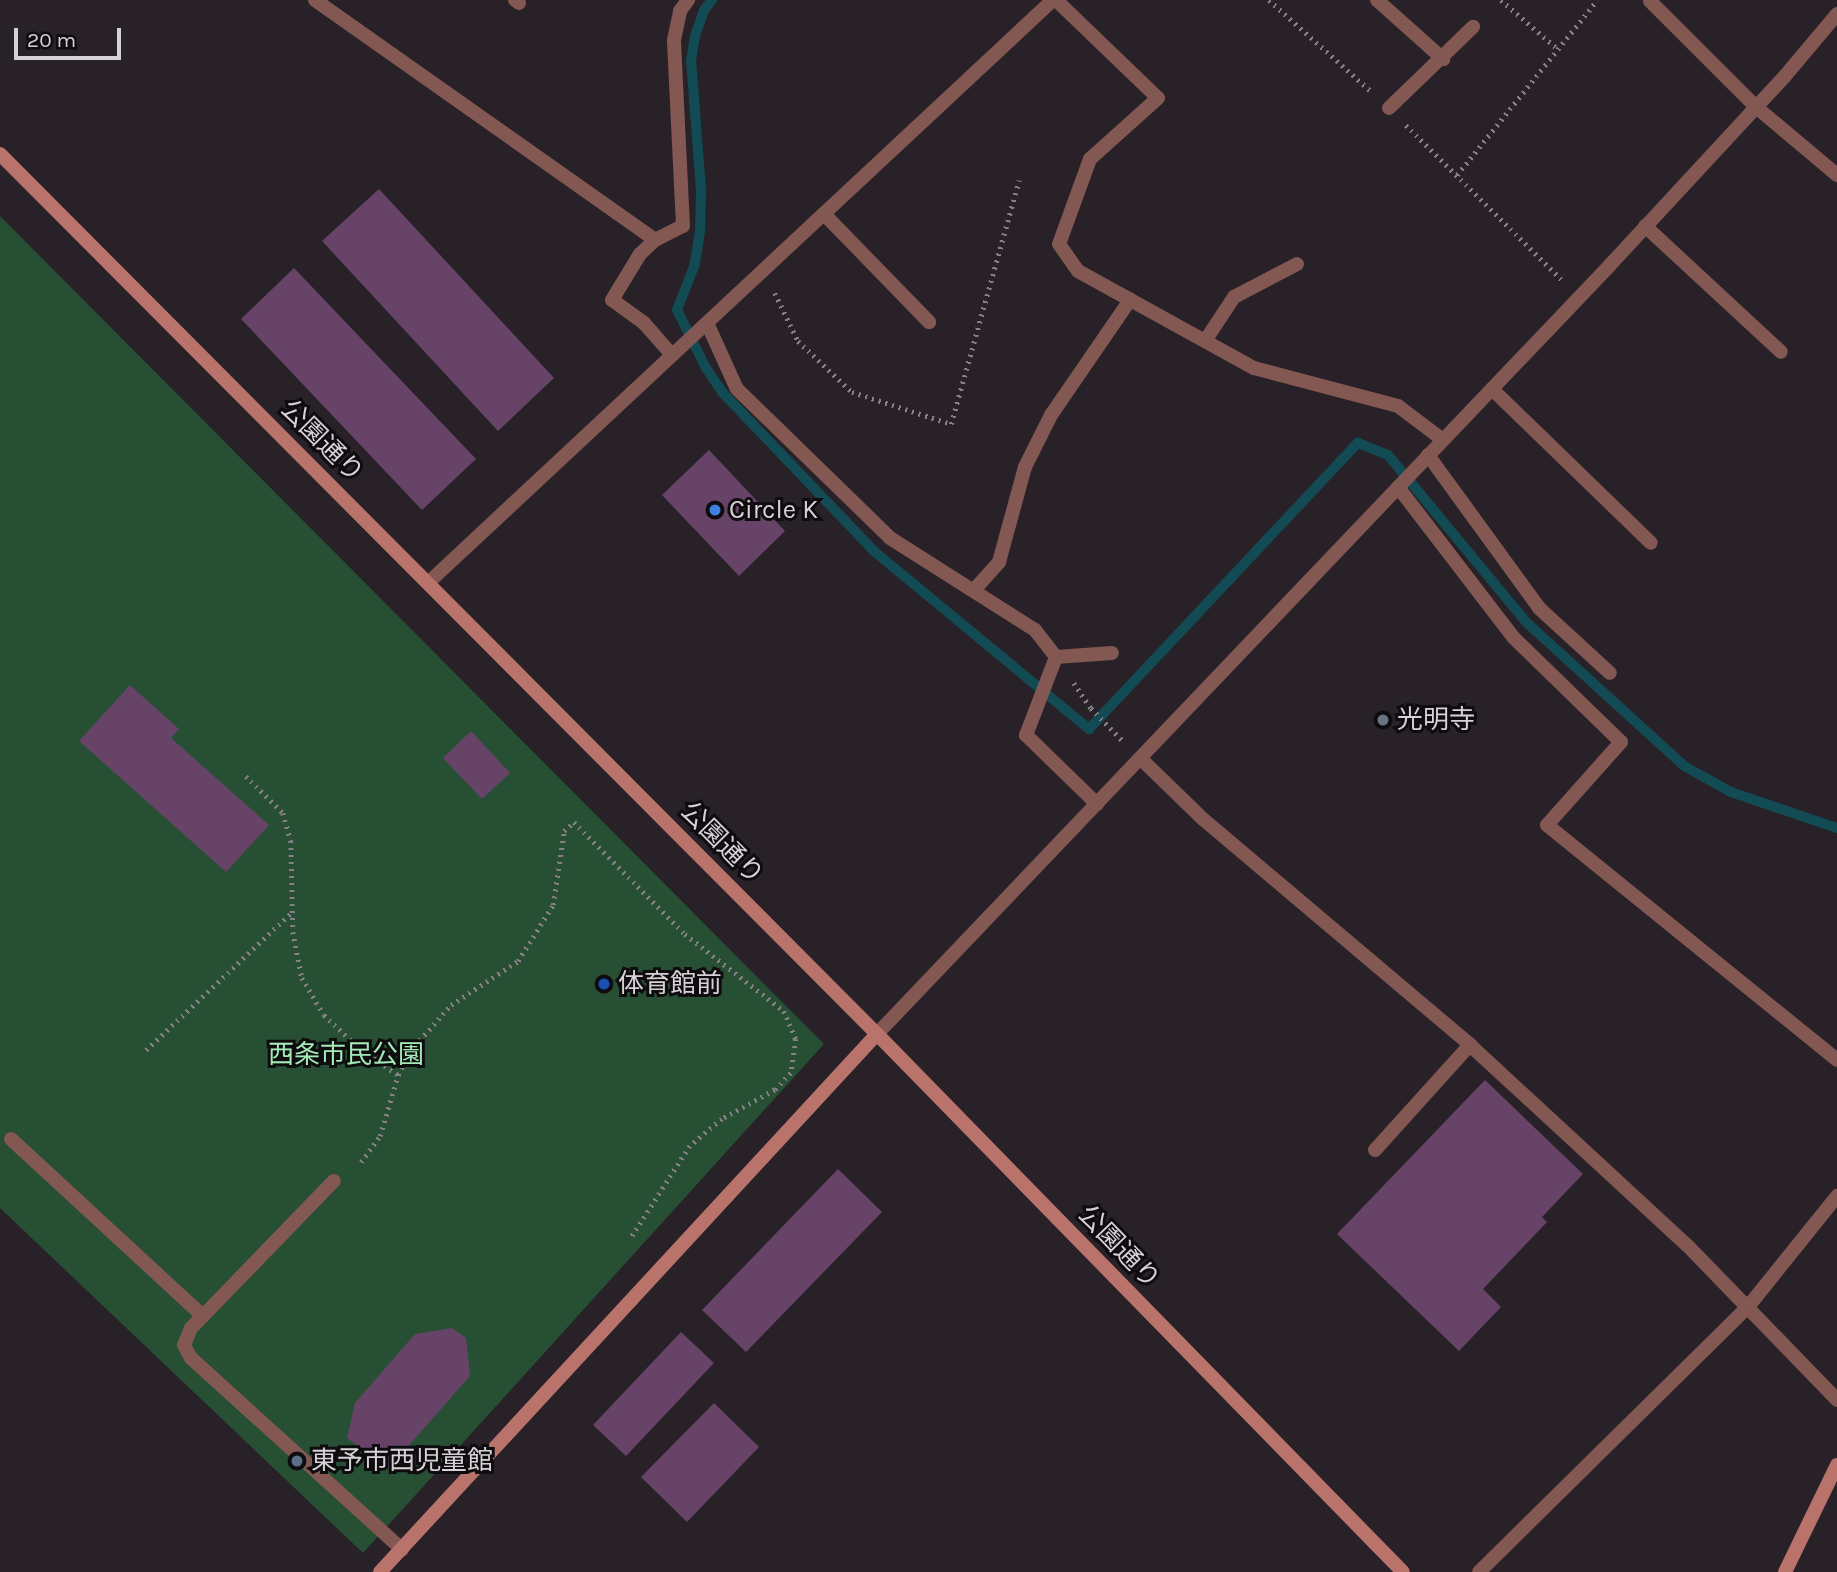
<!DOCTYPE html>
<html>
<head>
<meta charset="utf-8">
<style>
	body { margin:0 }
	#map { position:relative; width:1837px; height:1572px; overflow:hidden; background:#282128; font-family:Karla,"Noto Sans JP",sans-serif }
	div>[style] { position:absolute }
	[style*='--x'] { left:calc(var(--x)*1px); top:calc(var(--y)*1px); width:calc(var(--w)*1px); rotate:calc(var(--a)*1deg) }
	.green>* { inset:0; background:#274f34 }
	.stream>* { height:10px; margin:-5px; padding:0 5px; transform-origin:5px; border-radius:5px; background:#124b53 }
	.building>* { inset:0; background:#674467 }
	.path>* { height:4.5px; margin-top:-2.25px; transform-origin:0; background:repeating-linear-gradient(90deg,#878187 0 2px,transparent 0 7px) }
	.lane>* { height:14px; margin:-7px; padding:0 7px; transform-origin:7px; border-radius:7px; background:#835752 }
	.street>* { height:14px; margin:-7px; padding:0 7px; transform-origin:7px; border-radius:7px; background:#835752 }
	.secondary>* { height:14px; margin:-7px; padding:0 7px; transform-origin:7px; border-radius:7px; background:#b9736b }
	.dots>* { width:19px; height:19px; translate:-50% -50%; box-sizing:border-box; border:4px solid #0f0c0f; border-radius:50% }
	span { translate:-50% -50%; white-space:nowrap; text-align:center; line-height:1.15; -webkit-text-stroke:6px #0f0c0f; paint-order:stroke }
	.street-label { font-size:26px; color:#d5d1d5 }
	.poi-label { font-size:26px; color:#d5d1d5 }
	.left { translate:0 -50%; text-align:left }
	.park-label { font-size:26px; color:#a2ebb7 }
	.scale { position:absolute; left:14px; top:28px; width:107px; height:32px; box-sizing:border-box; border:4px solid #d5d1d5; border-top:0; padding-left:9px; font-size:21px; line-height:24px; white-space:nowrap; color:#d5d1d5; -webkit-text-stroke:5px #0f0c0f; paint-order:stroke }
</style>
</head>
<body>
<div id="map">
	<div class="green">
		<i style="clip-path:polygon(0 216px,824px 1044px,363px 1553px,0 1208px)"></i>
	</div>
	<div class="stream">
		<i style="--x:712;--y:0;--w:13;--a:129"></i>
		<i style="--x:704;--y:10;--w:28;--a:109"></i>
		<i style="--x:695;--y:36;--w:24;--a:99"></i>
		<i style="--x:691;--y:60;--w:131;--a:85.6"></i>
		<i style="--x:701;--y:191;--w:40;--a:91.4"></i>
		<i style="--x:700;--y:231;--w:33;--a:99"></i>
		<i style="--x:695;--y:264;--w:49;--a:111.4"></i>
		<i style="--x:677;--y:310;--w:65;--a:63.4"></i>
		<i style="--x:706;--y:368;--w:29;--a:56"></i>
		<i style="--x:722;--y:392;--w:221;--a:46.3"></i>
		<i style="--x:875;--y:552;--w:278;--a:39.6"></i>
		<i style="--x:1089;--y:729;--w:393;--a:-46.8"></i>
		<i style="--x:1358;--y:443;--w:32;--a:22"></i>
		<i style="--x:1388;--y:455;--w:217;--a:50.4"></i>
		<i style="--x:1526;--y:622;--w:214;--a:42.3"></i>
		<i style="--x:1684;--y:766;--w:54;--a:29"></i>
		<i style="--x:1731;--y:792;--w:112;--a:18.8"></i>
	</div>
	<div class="building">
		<i style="clip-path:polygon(379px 189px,554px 378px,498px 431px,322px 241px)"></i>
		<i style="clip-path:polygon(294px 268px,476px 459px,422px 510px,241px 319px)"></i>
		<i style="clip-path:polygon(709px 450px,785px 531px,739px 576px,662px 495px)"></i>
		<i style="clip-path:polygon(130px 685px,179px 729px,171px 738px,269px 825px,226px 872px,79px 741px)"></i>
		<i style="clip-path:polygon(471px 731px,510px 773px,482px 799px,443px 758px)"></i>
		<i style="clip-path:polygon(1485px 1080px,1583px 1174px,1542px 1217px,1547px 1222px,1483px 1289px,1501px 1307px,1459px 1351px,1337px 1234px)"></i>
		<i style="clip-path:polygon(838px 1169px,882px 1212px,746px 1352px,702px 1310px)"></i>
		<i style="clip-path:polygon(452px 1328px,466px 1338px,470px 1376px,389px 1468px,347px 1438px,355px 1403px,415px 1334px)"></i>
		<i style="clip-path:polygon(681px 1332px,714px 1363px,626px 1456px,593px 1425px)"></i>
		<i style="clip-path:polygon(714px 1403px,759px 1447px,687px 1522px,641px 1477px)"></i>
	</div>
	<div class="path">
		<i style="--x:1269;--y:0;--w:138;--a:41.8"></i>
		<i style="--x:1501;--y:0;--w:75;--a:40.7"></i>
		<i style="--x:1406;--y:125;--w:223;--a:44.8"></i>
		<i style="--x:1457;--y:175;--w:224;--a:-51.3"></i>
		<i style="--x:775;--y:293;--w:53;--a:64.4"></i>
		<i style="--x:798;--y:341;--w:74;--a:43.4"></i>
		<i style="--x:852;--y:392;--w:104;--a:17.9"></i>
		<i style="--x:951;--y:424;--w:253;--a:-74.4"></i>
		<i style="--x:1074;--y:683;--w:30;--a:56"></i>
		<i style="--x:1091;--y:708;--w:45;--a:45.9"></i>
		<i style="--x:246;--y:776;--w:52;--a:45"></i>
		<i style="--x:283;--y:813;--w:29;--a:74"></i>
		<i style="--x:291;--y:841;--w:91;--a:88.7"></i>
		<i style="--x:293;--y:932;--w:47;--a:78.9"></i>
		<i style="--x:302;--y:978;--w:43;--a:59.3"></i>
		<i style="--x:324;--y:1015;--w:44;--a:43.2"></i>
		<i style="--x:356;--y:1045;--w:52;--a:35.5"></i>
		<i style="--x:146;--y:1050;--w:199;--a:-43.4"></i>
		<i style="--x:361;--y:1162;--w:32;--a:-54"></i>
		<i style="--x:380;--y:1136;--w:64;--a:-73.6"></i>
		<i style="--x:398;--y:1075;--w:27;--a:-63"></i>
		<i style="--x:410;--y:1051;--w:62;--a:-48.3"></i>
		<i style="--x:451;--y:1005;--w:80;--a:-33.3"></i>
		<i style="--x:518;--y:961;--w:66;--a:-58"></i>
		<i style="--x:553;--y:905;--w:75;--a:-81.5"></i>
		<i style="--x:564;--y:831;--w:13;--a:-42"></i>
		<i style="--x:574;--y:822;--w:158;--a:45.3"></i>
		<i style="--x:685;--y:934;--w:125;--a:37.9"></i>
		<i style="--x:784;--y:1011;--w:30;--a:67"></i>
		<i style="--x:796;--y:1039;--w:34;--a:98"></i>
		<i style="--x:791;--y:1073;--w:23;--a:133"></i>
		<i style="--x:775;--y:1090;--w:60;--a:151.3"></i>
		<i style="--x:722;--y:1119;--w:42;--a:139.8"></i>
		<i style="--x:690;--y:1146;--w:109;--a:122.7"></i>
	</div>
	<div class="lane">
		<i style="--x:11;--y:1139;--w:261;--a:42.7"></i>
		<i style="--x:203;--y:1316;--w:17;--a:135"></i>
		<i style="--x:191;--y:1328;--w:18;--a:112"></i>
		<i style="--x:184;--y:1345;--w:15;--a:62"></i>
		<i style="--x:191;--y:1358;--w:285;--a:42.2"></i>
		<i style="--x:203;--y:1316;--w:188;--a:-45.9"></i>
	</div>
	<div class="street">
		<i style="--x:315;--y:0;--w:416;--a:35.2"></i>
		<i style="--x:515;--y:0;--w:5;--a:37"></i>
		<i style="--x:1056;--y:0;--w:141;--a:43.9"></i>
		<i style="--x:1158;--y:98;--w:91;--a:138.1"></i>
		<i style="--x:1090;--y:159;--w:90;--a:110"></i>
		<i style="--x:1059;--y:244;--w:33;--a:55"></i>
		<i style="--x:1078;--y:271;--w:201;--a:28.9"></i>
		<i style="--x:1254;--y:368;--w:149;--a:14.8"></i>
		<i style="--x:1398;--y:406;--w:56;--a:37.1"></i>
		<i style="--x:1377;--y:0;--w:89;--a:41.8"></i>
		<i style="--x:1650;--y:1;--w:150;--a:45"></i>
		<i style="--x:1756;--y:107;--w:106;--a:40"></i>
		<i style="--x:1389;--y:108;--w:117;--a:-44"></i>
		<i style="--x:824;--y:214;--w:151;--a:45.8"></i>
		<i style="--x:1645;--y:226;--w:185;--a:42.8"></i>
		<i style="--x:707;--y:323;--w:72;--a:65.6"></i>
		<i style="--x:737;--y:389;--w:214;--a:44.2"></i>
		<i style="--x:890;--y:538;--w:172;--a:32.4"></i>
		<i style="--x:1035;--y:630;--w:34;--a:52"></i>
		<i style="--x:1056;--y:657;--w:84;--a:111"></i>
		<i style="--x:1026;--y:735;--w:99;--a:44.2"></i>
		<i style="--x:1205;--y:341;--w:53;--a:-56.6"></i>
		<i style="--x:1234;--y:297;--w:71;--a:-27.6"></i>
		<i style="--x:672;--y:355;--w:43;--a:-131.2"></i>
		<i style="--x:644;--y:323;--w:39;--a:-144"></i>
		<i style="--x:612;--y:300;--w:54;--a:-58.7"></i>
		<i style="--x:640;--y:254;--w:21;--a:-43"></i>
		<i style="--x:655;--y:240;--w:31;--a:-27"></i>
		<i style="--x:683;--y:226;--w:186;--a:-92.8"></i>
		<i style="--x:674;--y:40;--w:30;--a:-78"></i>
		<i style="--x:680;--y:11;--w:14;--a:-54"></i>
		<i style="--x:1492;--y:389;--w:221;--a:44.1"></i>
		<i style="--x:1428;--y:455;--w:189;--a:54"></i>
		<i style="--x:1539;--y:608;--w:96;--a:42.5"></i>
		<i style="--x:1398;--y:487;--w:190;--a:52.5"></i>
		<i style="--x:1514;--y:638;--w:149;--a:44.2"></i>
		<i style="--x:1621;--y:742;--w:111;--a:131.7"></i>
		<i style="--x:1547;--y:825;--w:373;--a:39"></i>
		<i style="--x:429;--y:582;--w:853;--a:-43.01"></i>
		<i style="--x:974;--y:590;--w:38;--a:-48"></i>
		<i style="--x:999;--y:562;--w:98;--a:-74.7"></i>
		<i style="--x:1025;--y:467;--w:58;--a:-63.4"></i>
		<i style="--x:1051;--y:415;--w:140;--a:-55.5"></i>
		<i style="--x:1056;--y:657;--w:56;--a:-4.1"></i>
		<i style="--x:1140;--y:758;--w:88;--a:44.1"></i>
		<i style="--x:1203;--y:819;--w:350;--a:40.2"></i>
		<i style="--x:1470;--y:1045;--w:295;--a:42.7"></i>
		<i style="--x:1687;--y:1245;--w:216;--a:45.9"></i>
		<i style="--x:877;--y:1034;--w:1062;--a:-46.37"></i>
		<i style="--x:1610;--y:265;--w:258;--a:-47.2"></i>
		<i style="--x:1785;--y:76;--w:81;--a:-50"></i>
		<i style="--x:1375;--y:1150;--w:142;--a:-47.9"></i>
		<i style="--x:1479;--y:1572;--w:376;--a:-44.6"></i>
		<i style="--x:1747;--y:1308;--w:144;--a:-51.2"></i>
	</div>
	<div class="secondary">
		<i style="--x:0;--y:154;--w:1242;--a:45.1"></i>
		<i style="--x:877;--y:1034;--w:752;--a:45.65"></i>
		<i style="--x:380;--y:1572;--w:732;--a:-47.27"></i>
		<i style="--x:1785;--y:1572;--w:119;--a:-64.1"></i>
	</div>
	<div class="dots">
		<i style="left:715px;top:510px;background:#3f7fe0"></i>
		<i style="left:1383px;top:720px;background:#6b7280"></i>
		<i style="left:604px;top:984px;background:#1a4fb4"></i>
		<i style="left:297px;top:1461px;background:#5c6f8a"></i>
	</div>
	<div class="street-label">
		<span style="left:322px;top:441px;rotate:45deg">公園通り</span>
		<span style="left:722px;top:843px;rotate:45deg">公園通り</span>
		<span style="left:1119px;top:1247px;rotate:46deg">公園通り</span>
	</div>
	<div class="poi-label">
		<span class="left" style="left:729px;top:510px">Circle K</span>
		<span class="left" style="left:1397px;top:720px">光明寺</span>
		<span class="left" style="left:618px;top:984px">体育館前</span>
		<span class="left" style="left:311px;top:1461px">東予市西児童館</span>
	</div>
	<div class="park-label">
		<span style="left:346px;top:1055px">西条市民公園</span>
	</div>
	<div class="scale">20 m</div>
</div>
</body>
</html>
